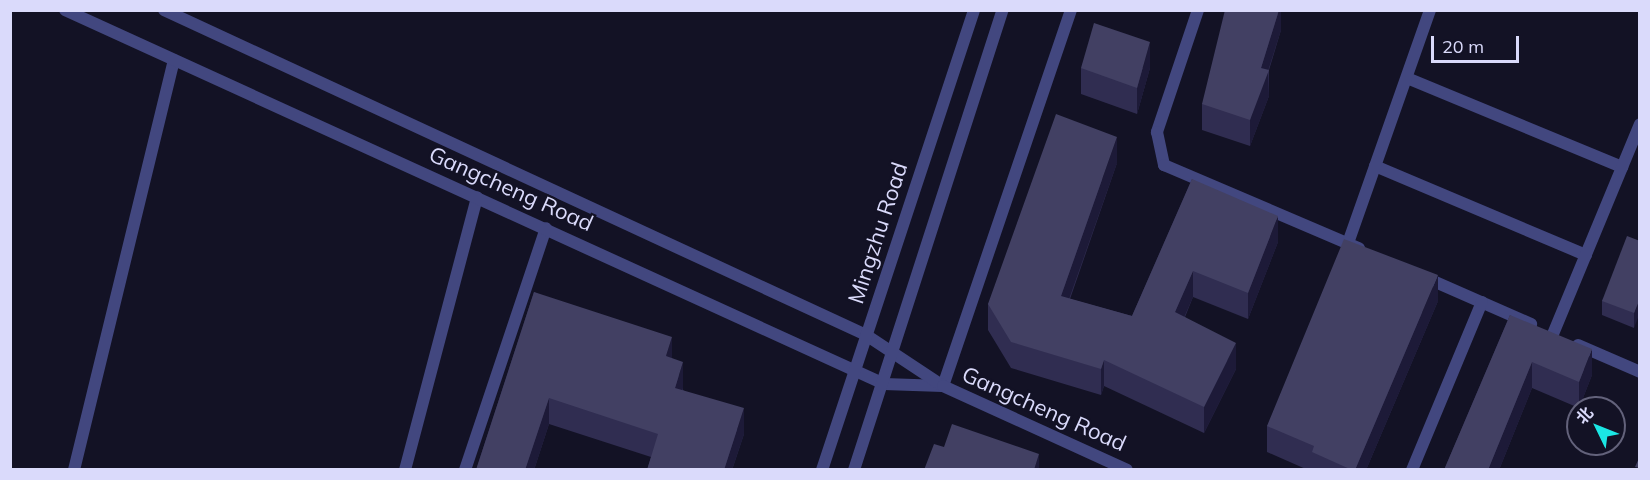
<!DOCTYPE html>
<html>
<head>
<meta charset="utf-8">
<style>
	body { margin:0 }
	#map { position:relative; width:1650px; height:480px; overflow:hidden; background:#131225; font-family:Mulish,"Noto Sans SC",sans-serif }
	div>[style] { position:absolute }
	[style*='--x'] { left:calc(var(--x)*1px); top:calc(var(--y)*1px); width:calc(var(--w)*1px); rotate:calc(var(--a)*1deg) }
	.minor>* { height:12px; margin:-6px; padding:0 6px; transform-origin:6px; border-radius:6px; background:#42477f }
	.tertiary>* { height:12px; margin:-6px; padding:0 6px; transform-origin:6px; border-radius:6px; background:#42477f }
	.wall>* { inset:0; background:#302d51 }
	.shaded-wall>* { inset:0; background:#1d1a38 }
	.building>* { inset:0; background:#424063 }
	span { translate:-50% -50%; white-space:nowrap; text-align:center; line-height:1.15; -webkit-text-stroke:4.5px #131225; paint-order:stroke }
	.street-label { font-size:22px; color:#dadafb }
	.frame { position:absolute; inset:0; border:12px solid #dadafb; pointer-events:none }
	.north { position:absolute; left:1566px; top:396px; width:60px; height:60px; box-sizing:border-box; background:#131225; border:2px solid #63627b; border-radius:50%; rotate:313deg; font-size:16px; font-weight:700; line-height:24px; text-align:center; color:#dadafb }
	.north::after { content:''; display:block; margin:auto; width:21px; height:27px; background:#1be6e4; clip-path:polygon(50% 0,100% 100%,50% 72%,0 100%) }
	.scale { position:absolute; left:1431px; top:36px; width:88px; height:27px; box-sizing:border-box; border:3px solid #dadafb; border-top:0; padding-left:8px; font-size:18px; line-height:21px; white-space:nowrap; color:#dadafb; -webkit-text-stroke:4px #131225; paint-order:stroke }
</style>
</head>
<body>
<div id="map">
	<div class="minor">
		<i style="--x:1198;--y:10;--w:129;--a:108.6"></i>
		<i style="--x:1157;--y:132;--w:34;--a:78"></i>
		<i style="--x:1164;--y:165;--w:212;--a:23.1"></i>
		<i style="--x:1407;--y:78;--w:233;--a:22.5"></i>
		<i style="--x:1375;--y:166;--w:229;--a:22.9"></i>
		<i style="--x:1348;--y:243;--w:247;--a:-70.6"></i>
		<i style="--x:1424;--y:277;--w:117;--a:23.7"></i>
		<i style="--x:1553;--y:334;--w:227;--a:-67.5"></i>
		<i style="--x:1578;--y:345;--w:68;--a:23.5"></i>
		<i style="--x:943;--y:386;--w:397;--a:-71.2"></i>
		<i style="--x:74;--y:470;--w:422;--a:-76.3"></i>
		<i style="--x:405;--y:470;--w:282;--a:-75.2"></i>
		<i style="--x:465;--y:470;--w:255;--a:-71.5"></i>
		<i style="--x:1412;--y:470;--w:182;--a:-67.4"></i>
	</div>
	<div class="tertiary">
		<i style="--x:65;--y:10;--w:900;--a:24.54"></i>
		<i style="--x:884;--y:384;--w:59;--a:1.9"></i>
		<i style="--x:164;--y:10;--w:774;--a:24.84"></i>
		<i style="--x:866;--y:335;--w:92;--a:33.5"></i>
		<i style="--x:943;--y:386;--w:202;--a:24.5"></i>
		<i style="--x:822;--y:470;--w:484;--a:-71.7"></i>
		<i style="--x:854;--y:470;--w:484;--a:-72.1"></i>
	</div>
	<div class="wall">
		<i style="clip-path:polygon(1281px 10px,1281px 30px,1269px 70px,1269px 96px,1250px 146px,1202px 130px,1202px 104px)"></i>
		<i style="clip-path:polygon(1081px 68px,1150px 68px,1137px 114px,1081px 94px)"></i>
		<i style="clip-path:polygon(1117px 163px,1070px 299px,1132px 316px,1192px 179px,1278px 242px,1248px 319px,1193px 297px,1185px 317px,1236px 369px,1204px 433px,1104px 386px,1101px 395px,1011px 368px,988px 330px,988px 304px)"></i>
		<i style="clip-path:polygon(1640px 241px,1634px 328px,1602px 315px,1602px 301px)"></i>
		<i style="clip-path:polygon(534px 292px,672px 358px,683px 388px,683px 390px,744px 434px,732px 470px,647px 470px,651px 457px,549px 424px,534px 470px,476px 470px)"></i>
		<i style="clip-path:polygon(1438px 301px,1366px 470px,1308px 470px,1267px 452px,1267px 426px)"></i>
		<i style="clip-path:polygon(1510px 315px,1592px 375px,1579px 408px,1532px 388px,1499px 470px,1444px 470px)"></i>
	</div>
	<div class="shaded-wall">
		<i style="clip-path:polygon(1279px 10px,1281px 10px,1281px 30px,1268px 71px,1269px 96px,1250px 146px,1250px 120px,1261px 68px)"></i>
		<i style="clip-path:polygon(1150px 42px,1150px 68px,1137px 114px,1137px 88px)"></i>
		<i style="clip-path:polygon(1117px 137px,1117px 163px,1061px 322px,1061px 296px)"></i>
		<i style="clip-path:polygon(1278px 216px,1278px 242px,1248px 319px,1248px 293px)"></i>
		<i style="clip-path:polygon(1193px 271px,1193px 297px,1175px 338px,1175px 312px)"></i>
		<i style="clip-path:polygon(1438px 275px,1438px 301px,1366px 470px,1355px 470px)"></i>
		<i style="clip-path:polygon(1640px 299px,1640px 313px,1634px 328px,1634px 313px)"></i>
		<i style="clip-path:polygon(672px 337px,672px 363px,666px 356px)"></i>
		<i style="clip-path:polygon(1236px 343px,1236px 369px,1204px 433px,1204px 407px)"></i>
		<i style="clip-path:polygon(1592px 349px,1592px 375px,1579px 408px,1579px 382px)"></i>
		<i style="clip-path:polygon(1104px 360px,1104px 386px,1101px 395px,1101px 369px)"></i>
		<i style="clip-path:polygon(683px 362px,683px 388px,675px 414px,675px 388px)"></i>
		<i style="clip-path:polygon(1532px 362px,1532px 388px,1499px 470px,1488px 470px)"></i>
		<i style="clip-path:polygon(549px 398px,549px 424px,534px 470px,525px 470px)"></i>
		<i style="clip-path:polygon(744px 408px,744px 434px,732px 470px,724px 470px)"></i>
		<i style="clip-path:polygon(1039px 454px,1039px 470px,1034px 470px)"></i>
	</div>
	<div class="building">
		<i style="clip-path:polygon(1225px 10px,1279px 10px,1261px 68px,1269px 70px,1250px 120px,1202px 104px)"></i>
		<i style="clip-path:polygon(1094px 23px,1150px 42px,1137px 88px,1081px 68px)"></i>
		<i style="clip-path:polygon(1056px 114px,1117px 137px,1061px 296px,1132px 316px,1192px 179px,1278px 216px,1248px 293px,1193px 271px,1175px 312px,1236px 343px,1204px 407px,1104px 360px,1101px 369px,1011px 342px,988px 304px)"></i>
		<i style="clip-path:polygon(1627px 236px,1640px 241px,1640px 299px,1634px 313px,1602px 301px)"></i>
		<i style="clip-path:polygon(1344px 239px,1438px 275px,1355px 470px,1352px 470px,1312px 452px,1314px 446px,1267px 426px)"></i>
		<i style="clip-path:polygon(534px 292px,672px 337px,666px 356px,683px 362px,675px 388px,744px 408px,724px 470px,647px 470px,658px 434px,549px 398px,525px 470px,476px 470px)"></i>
		<i style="clip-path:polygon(1510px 315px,1592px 349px,1579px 382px,1532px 362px,1488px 470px,1444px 470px)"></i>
		<i style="clip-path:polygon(952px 424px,1039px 454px,1034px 470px,924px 470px,934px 444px,944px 447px)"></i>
		<i style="clip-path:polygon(1640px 456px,1640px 468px,1635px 467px)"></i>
	</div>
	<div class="street-label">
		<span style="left:511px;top:189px;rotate:24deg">Gangcheng Road</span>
		<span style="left:878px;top:233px;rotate:-72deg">Mingzhu Road</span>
		<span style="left:1044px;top:409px;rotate:24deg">Gangcheng Road</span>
	</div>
	<div class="frame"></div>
	<div class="north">北</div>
	<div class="scale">20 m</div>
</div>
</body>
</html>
